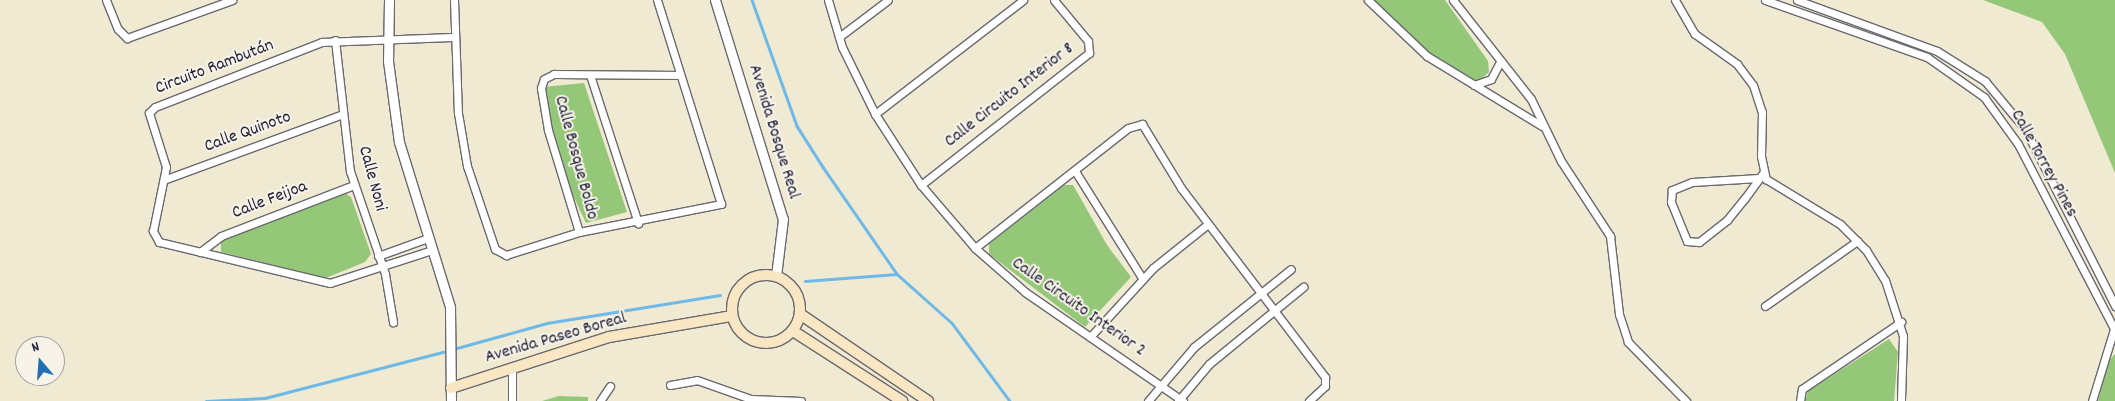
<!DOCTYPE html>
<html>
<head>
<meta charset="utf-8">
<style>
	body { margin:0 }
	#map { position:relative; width:2115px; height:401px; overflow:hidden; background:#f0ead3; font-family:Dekko,sans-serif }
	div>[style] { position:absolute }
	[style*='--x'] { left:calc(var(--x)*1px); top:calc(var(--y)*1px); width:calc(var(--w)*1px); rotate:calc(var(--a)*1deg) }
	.green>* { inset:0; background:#94c778 }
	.stream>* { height:2.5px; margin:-1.25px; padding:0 1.25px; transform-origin:1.25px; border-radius:1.25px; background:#6eb9e7 }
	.roads { filter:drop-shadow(1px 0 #6a6870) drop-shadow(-1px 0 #6a6870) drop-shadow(0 1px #6a6870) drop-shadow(0 -1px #6a6870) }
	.minor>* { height:7px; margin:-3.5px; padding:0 3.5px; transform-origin:3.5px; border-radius:3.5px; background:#fff }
	.tertiary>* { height:9px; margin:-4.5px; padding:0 4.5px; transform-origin:4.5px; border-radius:4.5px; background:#fff }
	.secondary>* { height:10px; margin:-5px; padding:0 5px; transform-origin:5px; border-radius:5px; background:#f9e7c3 }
	.secondary>.ring { margin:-5px; padding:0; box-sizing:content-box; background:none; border:10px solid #f9e7c3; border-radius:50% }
	span { translate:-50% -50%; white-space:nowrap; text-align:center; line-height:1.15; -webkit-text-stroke:4px #f7f3e8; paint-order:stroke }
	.street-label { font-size:18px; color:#22223b }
	.north { position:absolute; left:15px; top:336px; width:50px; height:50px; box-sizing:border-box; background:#f7f3e8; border:1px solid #a29fa3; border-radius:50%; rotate:342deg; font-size:14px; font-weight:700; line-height:20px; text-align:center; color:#22223b }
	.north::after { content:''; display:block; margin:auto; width:18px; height:22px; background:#1f6fb2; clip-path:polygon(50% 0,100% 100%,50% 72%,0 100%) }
</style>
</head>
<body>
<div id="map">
	<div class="green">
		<i style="clip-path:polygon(1370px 0,1445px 0,1488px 61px,1489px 72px,1479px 81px,1469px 80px,1439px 63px)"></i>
		<i style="clip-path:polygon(1983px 0,2115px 0,2115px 173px,2065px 54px,2042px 22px)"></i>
		<i style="clip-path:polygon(584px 83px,627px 212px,586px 223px,561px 170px,543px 87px)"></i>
		<i style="clip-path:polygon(1064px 185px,1073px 185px,1107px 245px,1131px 277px,1085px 327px,989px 254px,989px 244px)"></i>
		<i style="clip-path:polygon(345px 193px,351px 197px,371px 254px,365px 262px,326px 278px,221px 252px,221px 241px)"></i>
		<i style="clip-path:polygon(1889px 339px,1898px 352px,1894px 401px,1805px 401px,1808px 391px)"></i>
		<i style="clip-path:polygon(2115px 354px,2115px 401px,2098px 401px,2108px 362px)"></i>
		<i style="clip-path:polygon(559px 396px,588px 397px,588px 401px,542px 401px)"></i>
	</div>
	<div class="stream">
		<i style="--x:752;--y:0;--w:134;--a:70.3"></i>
		<i style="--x:797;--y:126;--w:49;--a:57.6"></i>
		<i style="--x:823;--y:167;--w:130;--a:55.3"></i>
		<i style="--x:897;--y:274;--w:74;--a:41.7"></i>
		<i style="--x:952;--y:323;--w:97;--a:53.4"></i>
		<i style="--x:805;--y:281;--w:92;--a:-4.4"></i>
		<i style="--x:457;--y:348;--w:93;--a:-15.5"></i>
		<i style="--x:547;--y:323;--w:175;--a:-9.2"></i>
		<i style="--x:206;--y:401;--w:59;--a:-2.9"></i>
		<i style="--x:265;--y:398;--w:184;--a:-14.5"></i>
	</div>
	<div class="roads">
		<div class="minor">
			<i style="--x:106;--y:0;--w:31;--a:68"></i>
			<i style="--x:118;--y:29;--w:13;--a:45"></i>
			<i style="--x:127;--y:38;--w:112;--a:-19.9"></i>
			<i style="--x:454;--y:0;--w:113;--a:88"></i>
			<i style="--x:458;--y:113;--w:54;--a:80.4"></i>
			<i style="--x:467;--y:166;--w:88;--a:71.4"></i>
			<i style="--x:495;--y:249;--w:13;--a:29"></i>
			<i style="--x:506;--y:255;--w:77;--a:-17.5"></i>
			<i style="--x:579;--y:232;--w:145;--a:-11.2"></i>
			<i style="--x:721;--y:204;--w:214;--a:-107.4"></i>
			<i style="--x:828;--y:0;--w:49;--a:73.4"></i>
			<i style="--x:842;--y:47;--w:75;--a:63.8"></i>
			<i style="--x:875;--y:114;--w:85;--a:57.1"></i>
			<i style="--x:921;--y:185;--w:83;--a:49.4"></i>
			<i style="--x:975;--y:248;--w:67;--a:41.3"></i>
			<i style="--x:1025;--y:292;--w:192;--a:34.6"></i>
			<i style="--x:1368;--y:0;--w:81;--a:43.5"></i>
			<i style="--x:1427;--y:56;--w:135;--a:31.3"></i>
			<i style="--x:1453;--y:0;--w:126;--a:51.8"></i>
			<i style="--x:1531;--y:99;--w:69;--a:64.2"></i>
			<i style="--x:1561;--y:161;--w:90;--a:56.8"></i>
			<i style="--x:1610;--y:236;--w:79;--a:83.4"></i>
			<i style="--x:1619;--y:314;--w:29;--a:72"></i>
			<i style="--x:1628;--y:342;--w:83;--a:45.5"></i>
			<i style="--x:1675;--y:0;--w:39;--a:60"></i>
			<i style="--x:1695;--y:34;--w:52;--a:35.5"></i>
			<i style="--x:1737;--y:64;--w:26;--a:53"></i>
			<i style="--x:1753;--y:85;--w:28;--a:72"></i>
			<i style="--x:1762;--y:112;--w:44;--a:91.3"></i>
			<i style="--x:1761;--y:156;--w:24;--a:78"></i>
			<i style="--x:1766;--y:179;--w:87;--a:31.3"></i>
			<i style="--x:1840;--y:224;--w:37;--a:45"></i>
			<i style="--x:1866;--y:250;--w:36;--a:58"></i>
			<i style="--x:1885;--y:280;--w:59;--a:72.2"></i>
			<i style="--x:1903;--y:336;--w:65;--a:91.8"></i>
			<i style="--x:1765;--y:0;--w:172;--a:19.4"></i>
			<i style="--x:1927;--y:57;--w:70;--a:35.1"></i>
			<i style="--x:1984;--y:97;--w:58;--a:54.1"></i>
			<i style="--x:2018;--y:144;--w:210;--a:62.5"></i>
			<i style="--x:1797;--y:0;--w:149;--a:20"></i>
			<i style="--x:1937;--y:51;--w:57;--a:32"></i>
			<i style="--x:1985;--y:81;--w:62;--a:50.2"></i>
			<i style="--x:2025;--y:129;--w:199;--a:63"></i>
			<i style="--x:839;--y:37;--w:61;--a:-37.1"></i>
			<i style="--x:335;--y:40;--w:132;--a:83.5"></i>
			<i style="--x:350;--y:171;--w:109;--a:71.2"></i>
			<i style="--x:385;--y:274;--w:49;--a:80.5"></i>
			<i style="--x:590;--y:75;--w:156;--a:72"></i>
			<i style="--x:1474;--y:85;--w:18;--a:-19"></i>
			<i style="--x:1491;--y:79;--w:19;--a:-62"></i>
			<i style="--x:875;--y:114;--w:187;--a:-37.6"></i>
			<i style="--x:1075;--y:171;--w:126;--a:57.9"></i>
			<i style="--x:1759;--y:178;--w:67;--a:176.6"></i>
			<i style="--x:1692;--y:182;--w:22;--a:158"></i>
			<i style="--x:1672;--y:190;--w:12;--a:95"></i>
			<i style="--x:1671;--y:202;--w:42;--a:67.7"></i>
			<i style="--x:1687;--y:241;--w:12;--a:5"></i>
			<i style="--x:1699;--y:242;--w:36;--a:-38"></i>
			<i style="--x:1727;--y:220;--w:28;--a:-51"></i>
			<i style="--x:1745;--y:198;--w:31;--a:-54"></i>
			<i style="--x:166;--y:179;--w:185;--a:-20.2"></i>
			<i style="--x:921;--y:185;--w:214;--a:-38.2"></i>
			<i style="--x:1089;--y:53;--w:12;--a:-95"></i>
			<i style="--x:1088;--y:41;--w:53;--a:-129.7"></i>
			<i style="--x:579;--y:232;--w:107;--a:-106.9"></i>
			<i style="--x:548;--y:130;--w:43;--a:-99.5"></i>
			<i style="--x:541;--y:88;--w:9;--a:-72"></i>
			<i style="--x:544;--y:79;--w:11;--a:-27"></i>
			<i style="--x:554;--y:74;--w:126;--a:0.5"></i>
			<i style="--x:975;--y:248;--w:194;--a:-38.1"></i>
			<i style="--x:1128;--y:128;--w:15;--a:-16"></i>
			<i style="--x:1142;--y:124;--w:75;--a:58.6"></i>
			<i style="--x:1181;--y:188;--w:238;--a:52.7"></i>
			<i style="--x:1325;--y:377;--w:9;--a:90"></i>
			<i style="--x:1325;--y:386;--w:22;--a:137"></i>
			<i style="--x:432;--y:250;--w:107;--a:162.1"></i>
			<i style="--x:330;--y:283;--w:176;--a:-166.5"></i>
			<i style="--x:159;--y:242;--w:13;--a:-119"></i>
			<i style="--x:153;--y:231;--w:65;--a:-78.5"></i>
			<i style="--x:166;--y:167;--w:57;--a:-107.5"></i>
			<i style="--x:149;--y:113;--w:8;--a:-45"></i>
			<i style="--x:155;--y:107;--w:179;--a:-21.3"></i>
			<i style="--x:322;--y:42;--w:130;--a:-2.2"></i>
			<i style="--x:200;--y:252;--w:26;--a:-37"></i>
			<i style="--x:221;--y:236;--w:142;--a:-21"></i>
			<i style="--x:378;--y:256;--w:53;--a:-19.8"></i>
			<i style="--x:1765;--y:306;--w:113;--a:-35.2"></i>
			<i style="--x:1090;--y:337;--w:93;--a:-47.6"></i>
			<i style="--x:1153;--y:268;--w:70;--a:-38.7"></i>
			<i style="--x:512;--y:368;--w:33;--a:90"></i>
			<i style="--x:670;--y:385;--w:27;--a:-10"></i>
			<i style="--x:697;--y:380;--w:57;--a:19.4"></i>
			<i style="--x:751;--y:399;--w:50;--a:2.3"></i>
			<i style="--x:600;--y:401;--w:18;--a:-56"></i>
			<i style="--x:1148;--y:401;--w:71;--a:-49.6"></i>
			<i style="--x:1194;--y:347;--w:124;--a:-38.8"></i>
			<i style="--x:1178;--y:401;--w:48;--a:-50"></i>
			<i style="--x:1209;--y:364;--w:122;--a:-39.3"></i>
			<i style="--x:1800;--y:401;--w:12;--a:-81"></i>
			<i style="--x:1802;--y:389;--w:120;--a:-34.1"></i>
			<i style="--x:2092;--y:401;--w:75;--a:-73"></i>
		</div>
		<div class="tertiary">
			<i style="--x:389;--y:0;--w:61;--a:90.9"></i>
			<i style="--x:388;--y:61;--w:82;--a:82.3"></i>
			<i style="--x:399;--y:142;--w:173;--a:72.8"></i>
			<i style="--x:450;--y:307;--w:94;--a:89.4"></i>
			<i style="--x:715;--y:0;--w:229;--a:72.8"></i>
			<i style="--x:783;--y:219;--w:57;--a:97"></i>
		</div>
		<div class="secondary">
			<i class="ring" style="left:732px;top:275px;width:58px;height:58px"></i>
			<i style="--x:800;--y:314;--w:155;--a:34.2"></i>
			<i style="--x:793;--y:331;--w:130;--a:32.7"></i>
			<i style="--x:451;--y:388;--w:166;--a:-17.9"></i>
			<i style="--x:609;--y:337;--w:125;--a:-9.7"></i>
		</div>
	</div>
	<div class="street-label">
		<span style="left:215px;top:68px;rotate:-21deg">Circuito Rambután</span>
		<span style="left:1010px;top:96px;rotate:-38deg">Calle Circuito Interior 8</span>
		<span style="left:773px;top:132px;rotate:73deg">Avenida Bosque Real</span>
		<span style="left:248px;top:133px;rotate:-20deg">Calle Quinoto</span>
		<span style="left:575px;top:158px;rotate:75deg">Calle Bosque Boldo</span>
		<span style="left:2043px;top:164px;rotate:61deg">Calle Torrey Pines</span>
		<span style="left:371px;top:179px;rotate:75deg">Calle Noni</span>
		<span style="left:270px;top:201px;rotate:-21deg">Calle Feijoa</span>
		<span style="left:1078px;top:308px;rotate:35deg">Calle Circuito Interior 2</span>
		<span style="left:556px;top:339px;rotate:-16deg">Avenida Paseo Boreal</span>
	</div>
	<div class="north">N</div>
</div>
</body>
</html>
